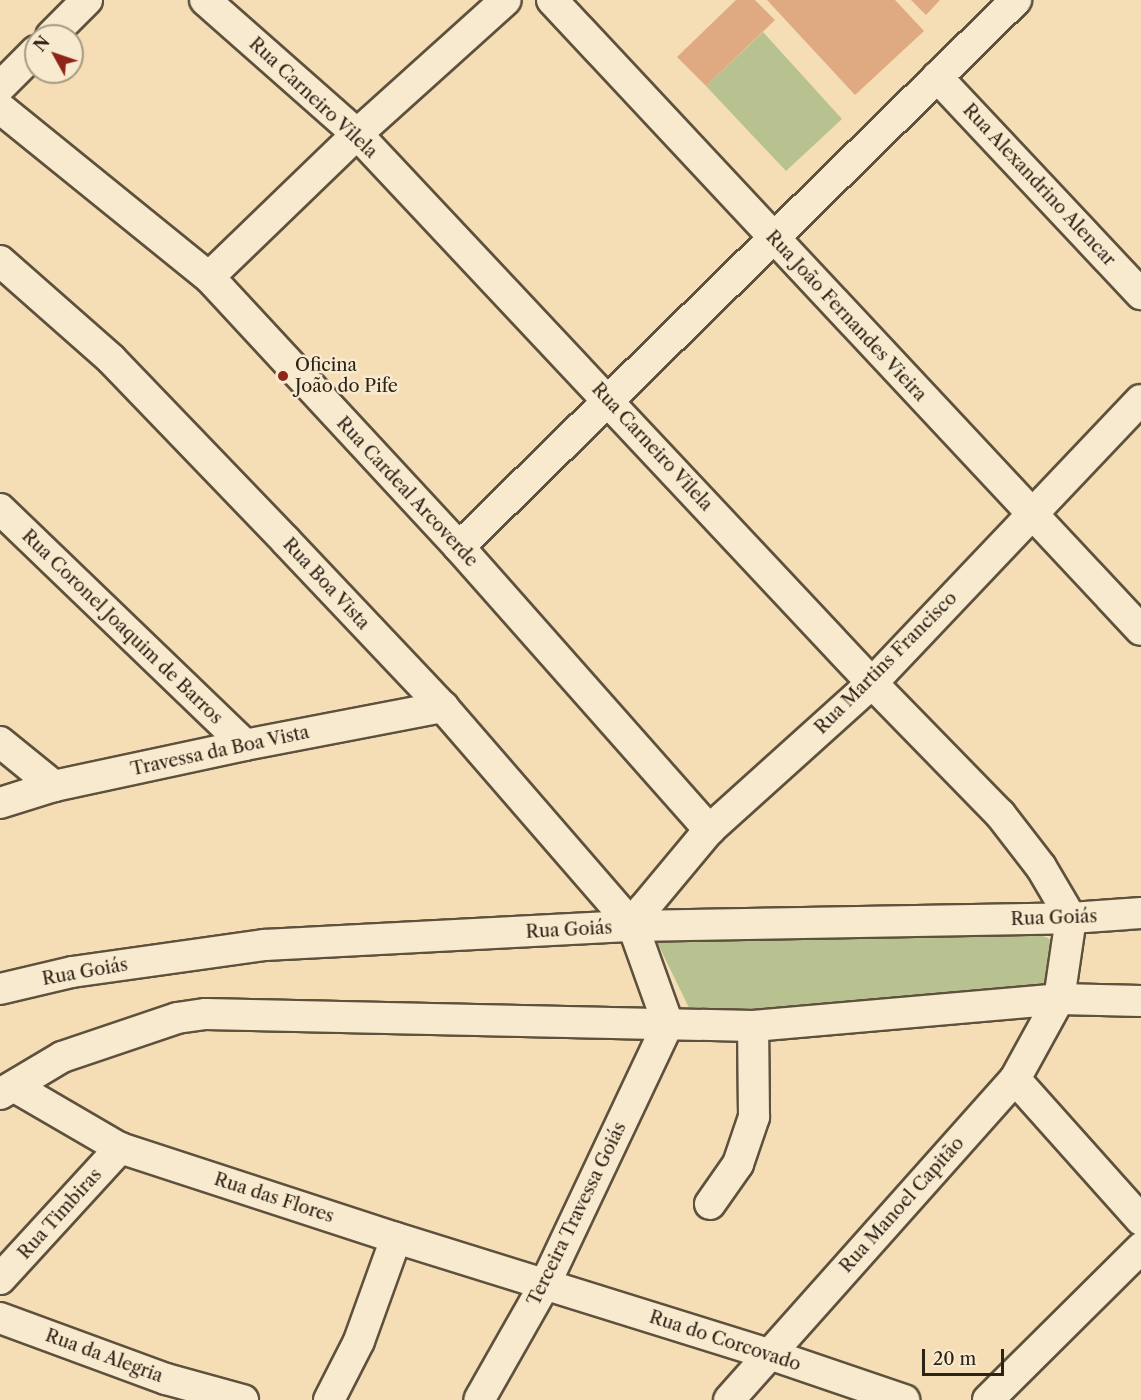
<!DOCTYPE html>
<html>
<head>
<meta charset="utf-8">
<style>
	body { margin:0 }
	#map { position:relative; width:1141px; height:1400px; overflow:hidden; background:#f5deb5; font-family:"Libre Caslon Text",serif }
	div>[style] { position:absolute }
	[style*='--x'] { left:calc(var(--x)*1px); top:calc(var(--y)*1px); width:calc(var(--w)*1px); rotate:calc(var(--a)*1deg) }
	.green>* { inset:0; background:#b8c290 }
	.building>* { inset:0; background:#dfa982 }
	.roads { filter:drop-shadow(2px 0 #5e513d) drop-shadow(-2px 0 #5e513d) drop-shadow(0 2px #5e513d) drop-shadow(0 -2px #5e513d) }
	.street>* { height:30px; margin:-15px; padding:0 15px; transform-origin:15px; border-radius:15px; background:#f8eacf }
	.dots>* { width:16px; height:16px; translate:-50% -50%; box-sizing:border-box; border:3px solid #f8eacf; border-radius:50% }
	span { translate:-50% -50%; white-space:nowrap; text-align:center; line-height:1.15; -webkit-text-stroke:5px #f8eacf; paint-order:stroke }
	.street-label { font-size:18px; color:#2c2215 }
	.poi-label { font-size:18px; color:#2c2215 }
	.left { translate:0 -50%; text-align:left }
	.north { position:absolute; left:24px; top:24px; width:60px; height:60px; box-sizing:border-box; background:#f8eacf; border:2px solid #a69a85; border-radius:50%; rotate:310deg; font-size:16px; font-weight:700; line-height:24px; text-align:center; color:#2c2215 }
	.north::after { content:''; display:block; margin:auto; width:21px; height:27px; background:#8f2418; clip-path:polygon(50% 0,100% 100%,50% 72%,0 100%) }
	.scale { position:absolute; left:922px; top:1349px; width:82px; height:27px; box-sizing:border-box; border:3px solid #2c2215; border-top:0; padding-left:8px; font-size:18px; line-height:21px; white-space:nowrap; color:#2c2215; -webkit-text-stroke:4px #f8eacf; paint-order:stroke }
</style>
</head>
<body>
<div id="map">
	<div class="green">
		<i style="clip-path:polygon(763px 32px,842px 119px,786px 171px,706px 86px)"></i>
		<i style="clip-path:polygon(1029px 931px,1048px 938px,1060px 950px,1044px 990px,761px 1015px,692px 1014px,656px 940px)"></i>
	</div>
	<div class="building">
		<i style="clip-path:polygon(736px 0,755px 0,775px 20px,706px 86px,677px 57px)"></i>
		<i style="clip-path:polygon(767px 0,895px 0,924px 31px,855px 95px)"></i>
		<i style="clip-path:polygon(911px 0,940px 0,926px 15px)"></i>
	</div>
	<div class="roads">
		<div class="street">
			<i style="--x:205;--y:0;--w:203;--a:41.4"></i>
			<i style="--x:357;--y:134;--w:753;--a:46.83"></i>
			<i style="--x:872;--y:683;--w:183;--a:45.7"></i>
			<i style="--x:1000;--y:814;--w:67;--a:52.3"></i>
			<i style="--x:1041;--y:867;--w:59;--a:59.5"></i>
			<i style="--x:1071;--y:918;--w:82;--a:98.4"></i>
			<i style="--x:1059;--y:999;--w:91;--a:118.8"></i>
			<i style="--x:1015;--y:1079;--w:430;--a:131.7"></i>
			<i style="--x:552;--y:0;--w:862;--a:46.93"></i>
			<i style="--x:51;--y:36;--w:51;--a:-45"></i>
			<i style="--x:937;--y:77;--w:298;--a:46.8"></i>
			<i style="--x:0;--y:87;--w:51;--a:-45"></i>
			<i style="--x:0;--y:108;--w:269;--a:39"></i>
			<i style="--x:209;--y:277;--w:368;--a:47.2"></i>
			<i style="--x:459;--y:547;--w:378;--a:48.5"></i>
			<i style="--x:0;--y:261;--w:148;--a:41.4"></i>
			<i style="--x:111;--y:359;--w:252;--a:46.1"></i>
			<i style="--x:286;--y:541;--w:228;--a:46.6"></i>
			<i style="--x:443;--y:707;--w:290;--a:49.1"></i>
			<i style="--x:633;--y:926;--w:104;--a:70.3"></i>
			<i style="--x:668;--y:1024;--w:288;--a:115.3"></i>
			<i style="--x:545;--y:1284;--w:133;--a:119.6"></i>
			<i style="--x:209;--y:277;--w:206;--a:-44"></i>
			<i style="--x:357;--y:134;--w:200;--a:-42"></i>
			<i style="--x:0;--y:509;--w:340;--a:43.9"></i>
			<i style="--x:459;--y:547;--w:781;--a:-44.48"></i>
			<i style="--x:0;--y:742;--w:70;--a:39.2"></i>
			<i style="--x:0;--y:803;--w:57;--a:-17.5"></i>
			<i style="--x:54;--y:786;--w:195;--a:-12.1"></i>
			<i style="--x:245;--y:745;--w:202;--a:-10.9"></i>
			<i style="--x:633;--y:926;--w:21;--a:-59"></i>
			<i style="--x:644;--y:908;--w:102;--a:-50.2"></i>
			<i style="--x:709;--y:830;--w:219;--a:-42"></i>
			<i style="--x:872;--y:683;--w:390;--a:-46.5"></i>
			<i style="--x:0;--y:989;--w:74;--a:-13.3"></i>
			<i style="--x:72;--y:972;--w:195;--a:-8"></i>
			<i style="--x:265;--y:945;--w:368;--a:-3"></i>
			<i style="--x:633;--y:926;--w:438;--a:-1"></i>
			<i style="--x:1071;--y:918;--w:70;--a:-4.1"></i>
			<i style="--x:1015;--y:1079;--w:189;--a:48.2"></i>
			<i style="--x:15;--y:1087;--w:121;--a:30.2"></i>
			<i style="--x:120;--y:1148;--w:290;--a:18.1"></i>
			<i style="--x:396;--y:1238;--w:391;--a:17.3"></i>
			<i style="--x:769;--y:1354;--w:143;--a:18.8"></i>
			<i style="--x:0;--y:1094;--w:72;--a:-30.8"></i>
			<i style="--x:62;--y:1057;--w:121;--a:-18.7"></i>
			<i style="--x:177;--y:1018;--w:29;--a:-8"></i>
			<i style="--x:206;--y:1014;--w:547;--a:1.26"></i>
			<i style="--x:753;--y:1026;--w:307;--a:-5"></i>
			<i style="--x:1059;--y:999;--w:82;--a:1.4"></i>
			<i style="--x:710;--y:1204;--w:49;--a:-55"></i>
			<i style="--x:738;--y:1164;--w:50;--a:-71.2"></i>
			<i style="--x:754;--y:1117;--w:91;--a:-90.6"></i>
			<i style="--x:0;--y:1279;--w:178;--a:-47.5"></i>
			<i style="--x:0;--y:1318;--w:177;--a:20.2"></i>
			<i style="--x:166;--y:1379;--w:80;--a:15.3"></i>
			<i style="--x:329;--y:1400;--w:66;--a:-63"></i>
			<i style="--x:359;--y:1341;--w:109;--a:-70.2"></i>
			<i style="--x:988;--y:1400;--w:216;--a:-44.8"></i>
		</div>
	</div>
	<div class="dots">
		<i style="left:283px;top:376px;background:#8f2418"></i>
	</div>
	<div class="street-label">
		<span style="left:313px;top:98px;rotate:43deg">Rua Carneiro Vilela</span>
		<span style="left:1039px;top:185px;rotate:47deg">Rua Alexandrino Alencar</span>
		<span style="left:846px;top:316px;rotate:47deg">Rua João Fernandes Vieira</span>
		<span style="left:652px;top:447px;rotate:47deg">Rua Carneiro Vilela</span>
		<span style="left:407px;top:492px;rotate:47deg">Rua Cardeal Arcoverde</span>
		<span style="left:326px;top:584px;rotate:47deg">Rua Boa Vista</span>
		<span style="left:122px;top:627px;rotate:44deg">Rua Coronel Joaquim de Barros</span>
		<span style="left:886px;top:663px;rotate:-45deg">Rua Martins Francisco</span>
		<span style="left:220px;top:751px;rotate:-12deg">Travessa da Boa Vista</span>
		<span style="left:1054px;top:918px;rotate:-2deg">Rua Goiás</span>
		<span style="left:569px;top:930px;rotate:-3deg">Rua Goiás</span>
		<span style="left:85px;top:972px;rotate:-10deg">Rua Goiás</span>
		<span style="left:274px;top:1198px;rotate:18deg">Rua das Flores</span>
		<span style="left:902px;top:1205px;rotate:-48deg">Rua Manoel Capitão</span>
		<span style="left:60px;top:1214px;rotate:-48deg">Rua Timbiras</span>
		<span style="left:577px;top:1214px;rotate:-64deg">Terceira Travessa Goiás</span>
		<span style="left:725px;top:1341px;rotate:18deg">Rua do Corcovado</span>
		<span style="left:104px;top:1356px;rotate:20deg">Rua da Alegria</span>
	</div>
	<div class="poi-label">
		<span class="left" style="left:295px;top:376px">Oficina<br>João do Pife</span>
	</div>
	<div class="north">N</div>
	<div class="scale">20 m</div>
</div>
</body>
</html>
